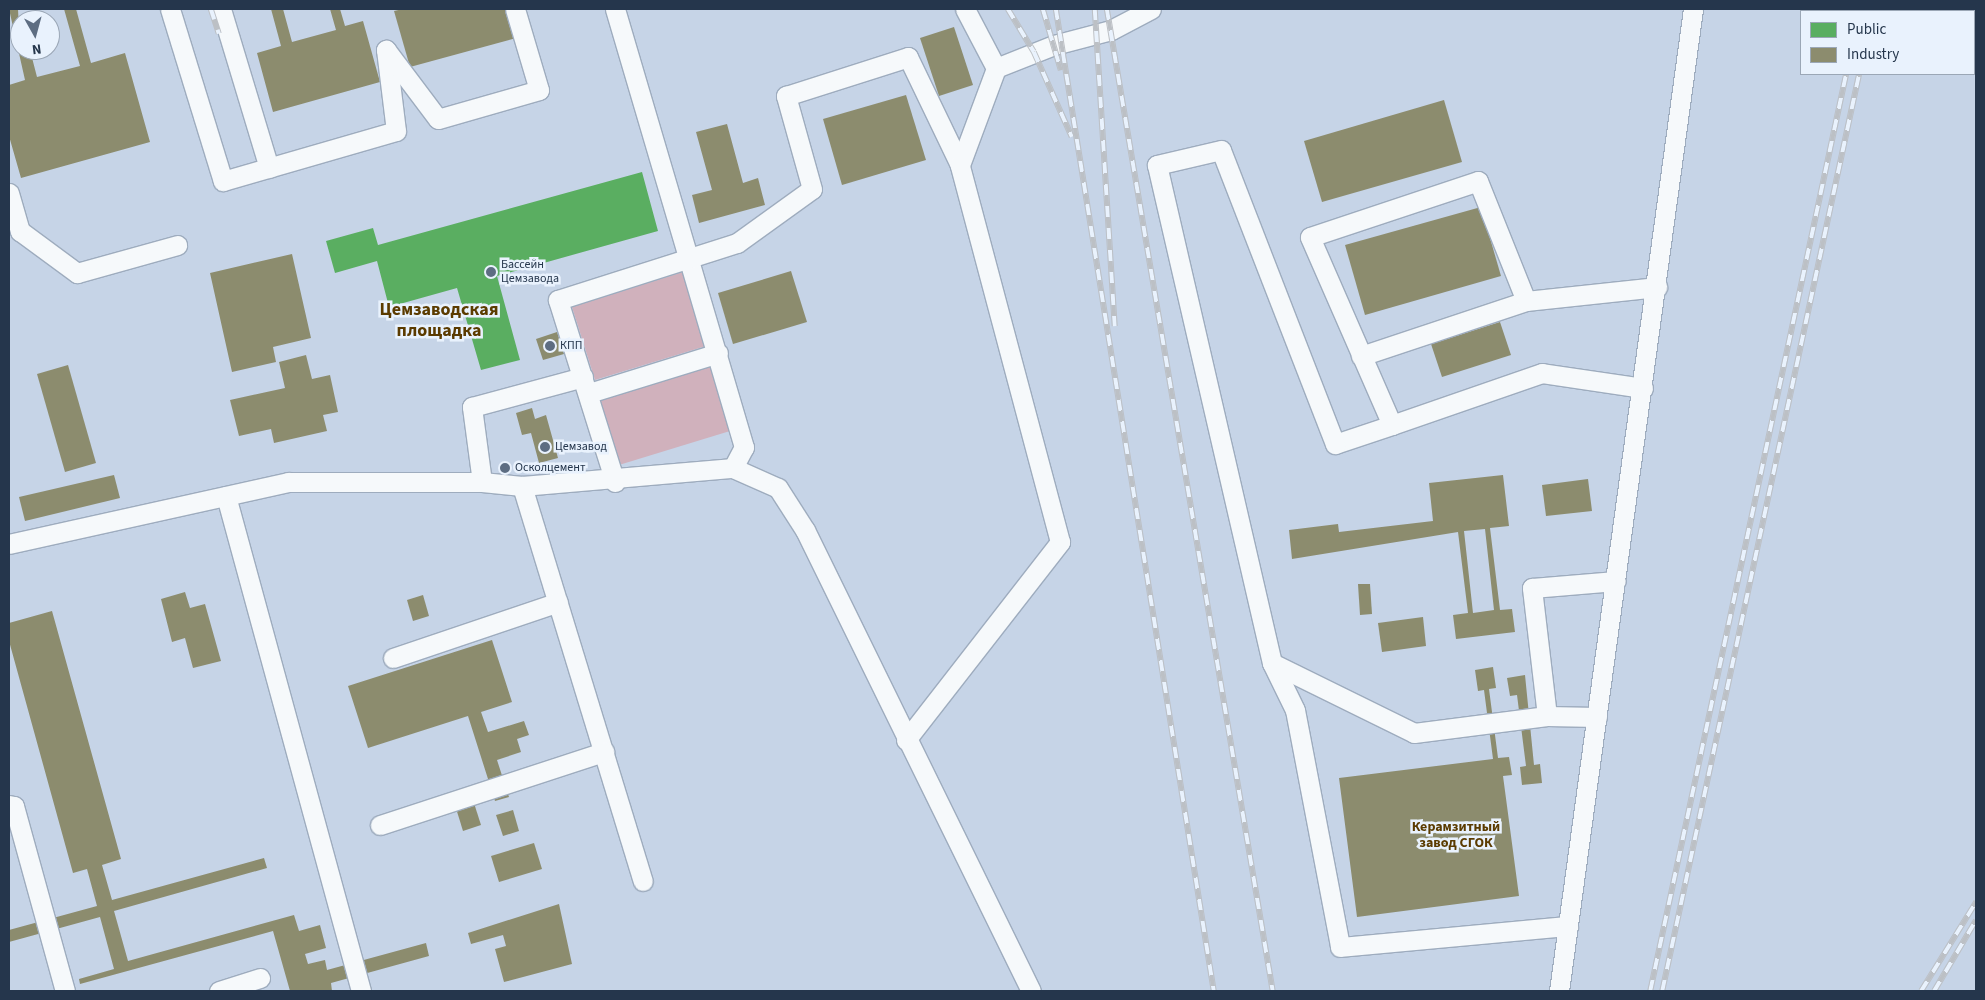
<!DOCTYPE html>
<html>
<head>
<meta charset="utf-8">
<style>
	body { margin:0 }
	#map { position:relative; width:1985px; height:1000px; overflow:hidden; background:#c6d4e7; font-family:"Source Sans 3",sans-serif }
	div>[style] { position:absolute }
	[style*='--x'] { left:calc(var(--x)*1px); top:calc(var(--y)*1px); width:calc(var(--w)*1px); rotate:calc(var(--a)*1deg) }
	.green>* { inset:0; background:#d0b1bc }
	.public>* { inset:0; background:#5aae61 }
	.industry>* { inset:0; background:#8c8c6e }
	.roads { filter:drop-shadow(1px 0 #9eacbe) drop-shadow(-1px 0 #9eacbe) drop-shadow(0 1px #9eacbe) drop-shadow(0 -1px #9eacbe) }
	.minor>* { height:19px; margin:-9.5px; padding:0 9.5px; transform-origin:9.5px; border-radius:9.5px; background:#f6f9fb }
	.rail>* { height:5.5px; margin-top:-2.75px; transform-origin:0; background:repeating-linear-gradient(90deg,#e9f2fd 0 11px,#bcc0c5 0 22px); box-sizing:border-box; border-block:1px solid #bcc0c5 }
	.dots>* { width:14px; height:14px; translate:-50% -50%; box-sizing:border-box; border:2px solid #e9f2fd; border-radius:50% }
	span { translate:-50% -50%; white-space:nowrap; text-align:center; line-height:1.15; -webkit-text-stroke:5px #e9f2fd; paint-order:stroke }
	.poi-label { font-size:12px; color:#25364c }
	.left { translate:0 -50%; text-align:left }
	.neighbourhood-label { font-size:14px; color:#5b3b00; font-weight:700 }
	.district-label { font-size:18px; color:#5b3b00; font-weight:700 }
	.frame { position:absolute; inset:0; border:10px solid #25364c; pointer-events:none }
	.legend { position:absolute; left:1800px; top:10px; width:175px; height:65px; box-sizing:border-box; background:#e9f2fd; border:1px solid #9ba7b6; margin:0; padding:6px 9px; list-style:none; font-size:15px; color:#25364c }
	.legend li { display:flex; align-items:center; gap:10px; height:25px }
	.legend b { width:25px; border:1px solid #9ba7b6 }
	.north { position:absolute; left:10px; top:10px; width:50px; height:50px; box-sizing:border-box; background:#e9f2fd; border:1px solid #9ba7b6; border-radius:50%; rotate:173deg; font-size:14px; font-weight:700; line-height:20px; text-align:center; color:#25364c }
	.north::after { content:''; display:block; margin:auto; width:18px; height:22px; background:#5d6d82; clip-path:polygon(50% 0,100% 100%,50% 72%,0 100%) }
</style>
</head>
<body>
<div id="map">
	<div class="green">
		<i style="clip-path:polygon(683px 272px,706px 346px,595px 380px,572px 307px)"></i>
		<i style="clip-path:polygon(710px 365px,730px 431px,619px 465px,599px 399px)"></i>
	</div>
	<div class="public">
		<i style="clip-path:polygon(642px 172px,658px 231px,497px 276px,520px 360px,481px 370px,457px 288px,389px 307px,377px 261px,335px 273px,326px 241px,373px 228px,378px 245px)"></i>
	</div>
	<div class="industry">
		<i style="clip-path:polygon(9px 9px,18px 9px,20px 50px,30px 50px,37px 77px,80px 66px,64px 9px,76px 9px,91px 63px,125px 53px,150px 142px,21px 178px,9px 136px,9px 85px,25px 80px)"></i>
		<i style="clip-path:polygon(271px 9px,283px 9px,292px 42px,336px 30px,330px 9px,340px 9px,345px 26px,363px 21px,380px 82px,273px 112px,257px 53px,281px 46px)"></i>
		<i style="clip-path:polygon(403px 9px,512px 9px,520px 37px,410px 67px,394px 11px)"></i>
		<i style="clip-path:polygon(954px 27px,973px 85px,939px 96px,920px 38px)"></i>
		<i style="clip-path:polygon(906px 95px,926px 160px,842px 185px,823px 119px)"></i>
		<i style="clip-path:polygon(1444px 100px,1462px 162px,1322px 202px,1304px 141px)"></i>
		<i style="clip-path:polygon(727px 124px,743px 183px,758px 178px,765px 205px,699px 223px,692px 195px,712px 190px,696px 132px)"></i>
		<i style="clip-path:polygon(1481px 207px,1501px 276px,1365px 315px,1345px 245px)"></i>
		<i style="clip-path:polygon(292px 254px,311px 338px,273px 347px,276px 362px,232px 372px,210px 273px)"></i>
		<i style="clip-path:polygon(791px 271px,807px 322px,733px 344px,718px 293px)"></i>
		<i style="clip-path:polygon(1500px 322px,1511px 355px,1442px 377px,1431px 344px)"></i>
		<i style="clip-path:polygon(557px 332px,564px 354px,543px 360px,536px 339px)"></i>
		<i style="clip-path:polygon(306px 355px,312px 379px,330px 375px,338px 412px,323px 415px,327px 431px,274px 443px,271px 429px,239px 436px,230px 400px,285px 388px,279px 362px)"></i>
		<i style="clip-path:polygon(68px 365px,96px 463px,65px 472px,37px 374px)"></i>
		<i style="clip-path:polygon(532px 408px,535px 419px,546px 415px,558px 458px,539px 463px,531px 433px,522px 435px,516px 413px)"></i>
		<i style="clip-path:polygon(114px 475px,120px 498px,25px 521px,19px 497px)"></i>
		<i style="clip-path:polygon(evenodd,1503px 475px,1509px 526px,1490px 528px,1500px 610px,1512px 609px,1515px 632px,1456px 639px,1453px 615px,1468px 613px,1458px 532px,1292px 559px,1289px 530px,1338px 524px,1339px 532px,1433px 521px,1429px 483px,1503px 475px,1485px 529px,1494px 610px,1473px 613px,1464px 531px,1485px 529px)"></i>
		<i style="clip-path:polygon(1588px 479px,1592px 511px,1546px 516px,1542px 485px)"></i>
		<i style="clip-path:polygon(1358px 584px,1370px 584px,1372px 614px,1360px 615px)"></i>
		<i style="clip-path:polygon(185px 592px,190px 608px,205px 604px,221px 661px,193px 668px,185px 638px,172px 642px,161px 599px)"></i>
		<i style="clip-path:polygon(423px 595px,429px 616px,413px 621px,407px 600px)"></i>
		<i style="clip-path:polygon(52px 611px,121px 859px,102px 865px,112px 900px,264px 858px,267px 868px,114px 911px,128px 961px,294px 915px,299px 931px,320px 925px,326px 948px,305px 954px,308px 964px,325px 960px,327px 970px,426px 943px,429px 956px,331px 983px,332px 991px,290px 991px,273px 931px,80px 984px,79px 979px,114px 969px,100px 917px,9px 942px,9px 930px,97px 906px,87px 869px,73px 873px,9px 641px,9px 623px)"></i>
		<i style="clip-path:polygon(1423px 617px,1426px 646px,1382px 652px,1378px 623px)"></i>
		<i style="clip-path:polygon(492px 640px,512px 702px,481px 712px,488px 732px,524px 721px,529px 735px,517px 739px,521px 752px,497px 760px,509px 797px,495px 801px,468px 716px,368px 748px,348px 686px)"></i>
		<i style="clip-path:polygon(1493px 667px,1496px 688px,1489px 689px,1498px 758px,1509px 757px,1512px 775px,1503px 776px,1519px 896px,1357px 917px,1339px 778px,1493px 759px,1484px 690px,1478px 691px,1475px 670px)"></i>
		<i style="clip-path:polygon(1525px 675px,1534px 765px,1540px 764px,1542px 783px,1522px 785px,1520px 767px,1526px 766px,1517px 695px,1510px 696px,1507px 678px)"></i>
		<i style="clip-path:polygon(473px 800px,481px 825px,463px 831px,455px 805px)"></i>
		<i style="clip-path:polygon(513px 810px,519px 831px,503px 836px,496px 815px)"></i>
		<i style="clip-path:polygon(534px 843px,542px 869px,499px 882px,491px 856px)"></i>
		<i style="clip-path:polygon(559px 904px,572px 964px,504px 982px,495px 949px,506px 946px,503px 935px,471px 944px,468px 933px)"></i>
	</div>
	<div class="roads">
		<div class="minor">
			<i style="--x:170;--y:9;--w:180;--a:72.9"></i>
			<i style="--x:223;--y:181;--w:180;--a:-16.1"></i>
			<i style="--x:396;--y:131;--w:82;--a:-97"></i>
			<i style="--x:386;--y:50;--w:86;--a:53"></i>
			<i style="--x:438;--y:119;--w:105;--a:-16"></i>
			<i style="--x:539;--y:90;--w:84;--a:-106.5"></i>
			<i style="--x:221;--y:9;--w:166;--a:73.2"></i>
			<i style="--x:615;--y:9;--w:457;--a:73.6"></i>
			<i style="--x:744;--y:447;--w:24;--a:118"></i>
			<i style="--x:965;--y:9;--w:67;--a:62.3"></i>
			<i style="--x:9;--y:193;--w:40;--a:74"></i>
			<i style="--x:20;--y:231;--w:71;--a:36.4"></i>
			<i style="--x:77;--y:273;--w:104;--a:-15.6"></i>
			<i style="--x:1361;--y:356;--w:174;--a:-18.4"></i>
			<i style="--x:1643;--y:388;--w:102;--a:-171.6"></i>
			<i style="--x:1542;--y:373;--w:159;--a:160.9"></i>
			<i style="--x:1392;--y:425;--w:205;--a:-113.6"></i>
			<i style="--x:1310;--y:237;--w:177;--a:-18.4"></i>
			<i style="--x:1478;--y:181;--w:129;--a:68.2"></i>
			<i style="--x:1526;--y:301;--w:132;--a:-6.1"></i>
			<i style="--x:589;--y:393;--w:135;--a:-17.2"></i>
			<i style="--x:1392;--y:425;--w:60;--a:161.6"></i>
			<i style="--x:1335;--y:444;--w:315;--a:-111.2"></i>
			<i style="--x:1221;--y:150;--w:66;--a:166.8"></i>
			<i style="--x:1157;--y:165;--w:511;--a:77"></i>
			<i style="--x:1272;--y:663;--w:52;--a:63.9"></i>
			<i style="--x:1295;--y:710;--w:241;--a:79.2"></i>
			<i style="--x:1340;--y:947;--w:229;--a:-5.3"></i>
			<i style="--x:482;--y:482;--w:76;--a:-97.6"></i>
			<i style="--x:472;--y:407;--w:115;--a:-15.1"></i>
			<i style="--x:615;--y:482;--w:191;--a:-107.4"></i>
			<i style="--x:558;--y:300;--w:188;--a:-17.7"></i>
			<i style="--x:737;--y:243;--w:92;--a:-35.8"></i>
			<i style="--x:812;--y:189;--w:97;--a:-105.6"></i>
			<i style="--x:786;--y:96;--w:128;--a:-17.7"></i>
			<i style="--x:908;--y:57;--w:120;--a:64.3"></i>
			<i style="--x:522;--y:486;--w:413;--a:73"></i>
			<i style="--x:226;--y:496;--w:513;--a:74.74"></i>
			<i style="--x:9;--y:544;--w:286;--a:-12.5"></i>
			<i style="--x:288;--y:482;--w:194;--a:0"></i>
			<i style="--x:482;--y:482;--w:40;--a:5.7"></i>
			<i style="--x:522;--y:486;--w:212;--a:-4.9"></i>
			<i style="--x:733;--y:468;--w:49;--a:24"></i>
			<i style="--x:778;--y:488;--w:50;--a:57.3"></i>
			<i style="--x:805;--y:530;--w:513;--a:63.88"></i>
			<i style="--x:393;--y:658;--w:174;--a:-18.7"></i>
			<i style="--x:1272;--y:663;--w:158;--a:26.2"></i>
			<i style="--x:1414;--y:733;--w:134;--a:-7.3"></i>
			<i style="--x:1547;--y:716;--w:50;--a:1.1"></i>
			<i style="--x:1547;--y:716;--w:129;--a:-96.7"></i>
			<i style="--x:1532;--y:588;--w:84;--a:-4.8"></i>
			<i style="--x:906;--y:740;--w:251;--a:-52.1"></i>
			<i style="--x:1060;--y:542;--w:390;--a:-104.9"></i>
			<i style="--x:960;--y:165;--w:103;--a:-69.6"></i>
			<i style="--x:996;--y:68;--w:62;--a:-21.6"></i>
			<i style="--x:1054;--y:45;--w:59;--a:-14.7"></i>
			<i style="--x:1111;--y:30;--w:45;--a:-27.7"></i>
			<i style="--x:9;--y:805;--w:5;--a:11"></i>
			<i style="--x:14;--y:806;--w:192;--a:74.6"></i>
			<i style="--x:380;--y:825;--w:236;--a:-18.1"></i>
			<i style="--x:219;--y:991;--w:43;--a:-17.6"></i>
			<i style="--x:1559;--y:991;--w:991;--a:-82.23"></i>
		</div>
	</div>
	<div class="rail">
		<i style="--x:211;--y:9;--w:26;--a:72"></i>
		<i style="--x:1008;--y:9;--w:50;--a:58.8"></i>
		<i style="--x:1034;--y:52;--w:93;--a:65.9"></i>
		<i style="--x:1043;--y:9;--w:64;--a:73.6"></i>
		<i style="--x:1056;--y:9;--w:995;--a:80.86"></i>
		<i style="--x:1095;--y:9;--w:318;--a:86.4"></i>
		<i style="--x:1107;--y:9;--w:996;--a:80.41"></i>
		<i style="--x:1860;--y:11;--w:2;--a:-63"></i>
		<i style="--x:1872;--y:11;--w:2;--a:-63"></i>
		<i style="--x:1650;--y:991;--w:938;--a:-77.94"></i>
		<i style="--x:1662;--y:991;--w:938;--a:-77.88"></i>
		<i style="--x:1921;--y:991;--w:105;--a:-58.3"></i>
		<i style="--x:1934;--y:991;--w:82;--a:-59.4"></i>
	</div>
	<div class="dots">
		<i style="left:491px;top:272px;background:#5d6d82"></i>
		<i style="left:550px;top:346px;background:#5d6d82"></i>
		<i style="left:545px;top:447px;background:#5d6d82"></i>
		<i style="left:505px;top:468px;background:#5d6d82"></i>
	</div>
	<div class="poi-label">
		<span class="left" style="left:501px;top:272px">Бассейн<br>Цемзавода</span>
		<span class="left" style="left:560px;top:346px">КПП</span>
		<span class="left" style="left:555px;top:447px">Цемзавод</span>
		<span class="left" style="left:515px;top:468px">Осколцемент</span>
	</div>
	<div class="neighbourhood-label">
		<span style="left:1456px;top:835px">Керамзитный<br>завод СГОК</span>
	</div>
	<div class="district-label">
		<span style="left:439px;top:321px">Цемзаводская<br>площадка</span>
	</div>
	<div class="frame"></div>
	<ul class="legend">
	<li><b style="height:14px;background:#5aae61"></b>Public</li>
	<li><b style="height:14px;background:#8c8c6e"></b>Industry</li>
	</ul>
	<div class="north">N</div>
</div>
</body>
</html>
